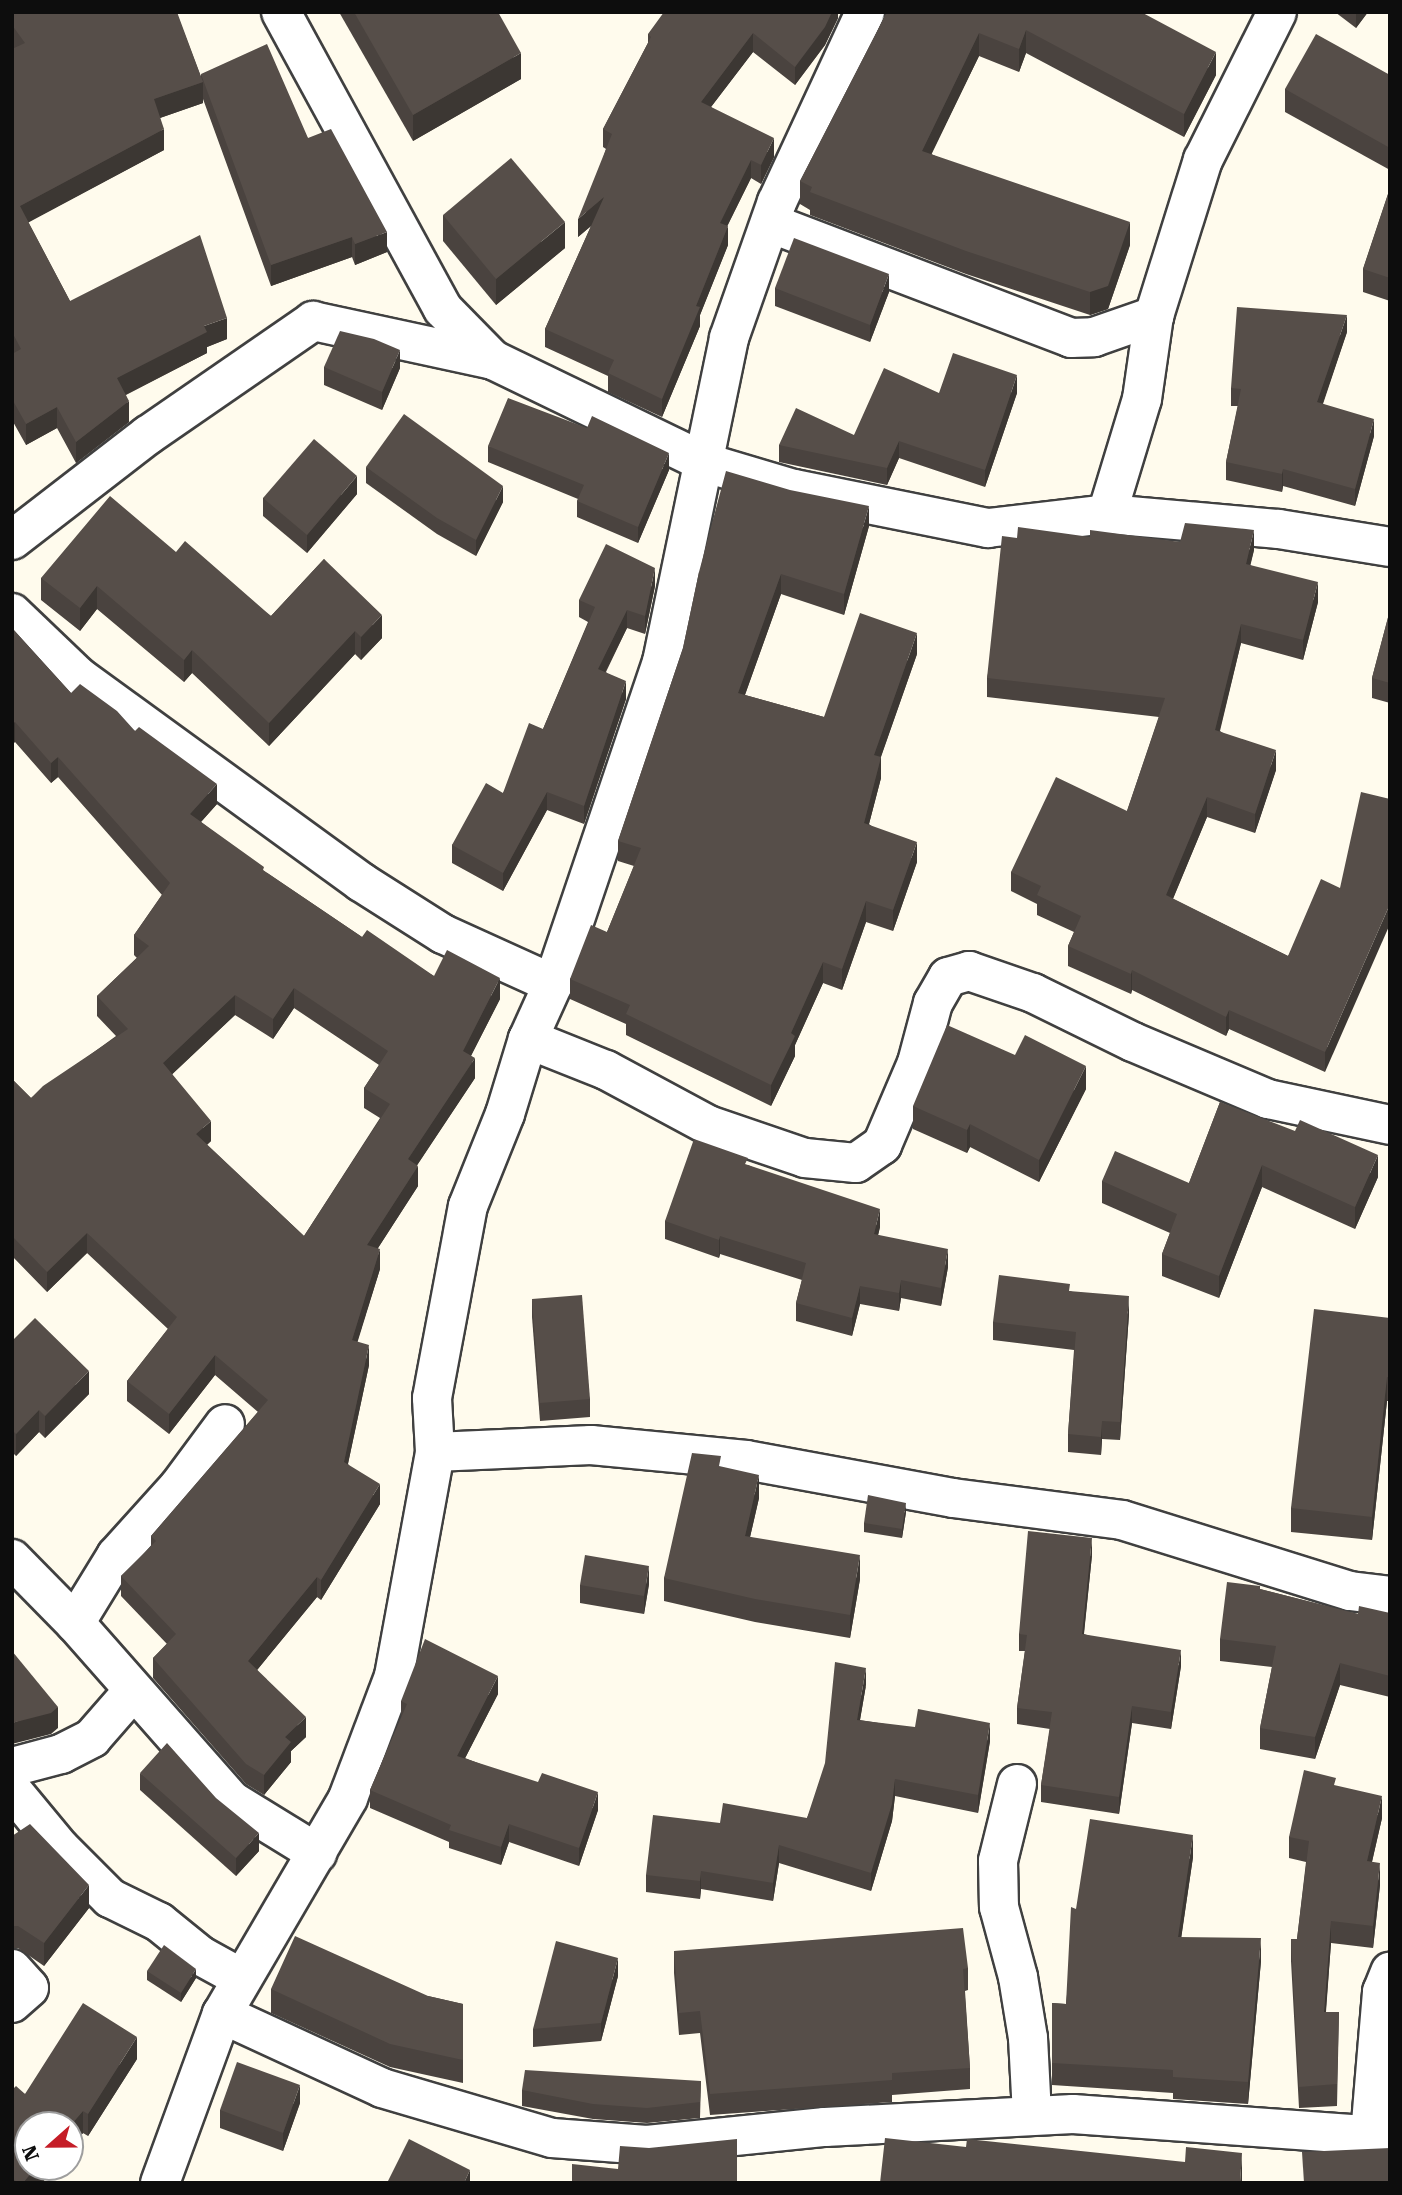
<!DOCTYPE html>
<html>
<head>
<meta charset="utf-8">
<style>
	body { margin:0 }
	#map { position:relative; width:1402px; height:2195px; overflow:hidden; background:#fffbed; font-family:"Roboto Serif",serif }
	div>[style] { position:absolute }
	[style*='--x'] { left:calc(var(--x)*1px); top:calc(var(--y)*1px); width:calc(var(--w)*1px); rotate:calc(var(--a)*1deg) }
	.roads { filter:drop-shadow(2px 0 #404040) drop-shadow(-2px 0 #404040) drop-shadow(0 2px #404040) drop-shadow(0 -2px #404040) }
	.minor>* { height:38px; margin:-19px; padding:0 19px; transform-origin:19px; border-radius:19px; background:#fff }
	.wall>* { inset:0; background:#4a433f }
	.shaded-wall>* { inset:0; background:#3c3733 }
	.building>* { inset:0; background:#564e49 }
	span { translate:-50% -50%; white-space:nowrap; text-align:center; line-height:1.15; -webkit-text-stroke:7px #fff; paint-order:stroke }
	.frame { position:absolute; inset:0; border:14px solid #0d0d0d; pointer-events:none }
	.north { position:absolute; left:14px; top:2111px; width:70px; height:70px; box-sizing:border-box; background:#fff; border:2px solid #9e9e9e; border-radius:50%; rotate:249deg; font-size:19px; font-weight:700; line-height:28px; text-align:center; color:#0d0d0d }
	.north::after { content:''; display:block; margin:auto; width:24px; height:32px; background:#c51d27; clip-path:polygon(50% 0,100% 100%,50% 72%,0 100%) }
</style>
</head>
<body>
<div id="map">
	<div class="roads">
		<div class="minor">
			<i style="--x:281;--y:12;--w:338;--a:61.4"></i>
			<i style="--x:443;--y:309;--w:71;--a:45.6"></i>
			<i style="--x:493;--y:360;--w:237;--a:25.8"></i>
			<i style="--x:706;--y:463;--w:92;--a:16.5"></i>
			<i style="--x:794;--y:489;--w:198;--a:11.4"></i>
			<i style="--x:988;--y:528;--w:120;--a:-6.7"></i>
			<i style="--x:1107;--y:514;--w:173;--a:5"></i>
			<i style="--x:1279;--y:529;--w:112;--a:9.2"></i>
			<i style="--x:770;--y:223;--w:322;--a:20.9"></i>
			<i style="--x:1071;--y:338;--w:23;--a:-2"></i>
			<i style="--x:1094;--y:337;--w:64;--a:-19.3"></i>
			<i style="--x:1107;--y:514;--w:120;--a:-73.1"></i>
			<i style="--x:1142;--y:399;--w:84;--a:-81.8"></i>
			<i style="--x:1154;--y:316;--w:164;--a:-72.6"></i>
			<i style="--x:1203;--y:160;--w:165;--a:-63.4"></i>
			<i style="--x:12;--y:540;--w:172;--a:-37.7"></i>
			<i style="--x:148;--y:435;--w:201;--a:-34.6"></i>
			<i style="--x:313;--y:321;--w:184;--a:12.2"></i>
			<i style="--x:12;--y:613;--w:93;--a:43.7"></i>
			<i style="--x:79;--y:677;--w:349;--a:36"></i>
			<i style="--x:361;--y:882;--w:97;--a:32.4"></i>
			<i style="--x:443;--y:934;--w:121;--a:24.4"></i>
			<i style="--x:528;--y:1039;--w:84;--a:21.7"></i>
			<i style="--x:606;--y:1070;--w:116;--a:28.3"></i>
			<i style="--x:708;--y:1125;--w:102;--a:18.8"></i>
			<i style="--x:805;--y:1158;--w:51;--a:5.6"></i>
			<i style="--x:856;--y:1163;--w:32;--a:-35"></i>
			<i style="--x:882;--y:1145;--w:89;--a:-66.9"></i>
			<i style="--x:917;--y:1063;--w:62;--a:-75.1"></i>
			<i style="--x:933;--y:1003;--w:30;--a:-60"></i>
			<i style="--x:948;--y:977;--w:22;--a:-16"></i>
			<i style="--x:969;--y:971;--w:68;--a:19"></i>
			<i style="--x:1033;--y:993;--w:111;--a:26.1"></i>
			<i style="--x:1133;--y:1042;--w:147;--a:22.9"></i>
			<i style="--x:1268;--y:1099;--w:125;--a:12"></i>
			<i style="--x:435;--y:1452;--w:156;--a:-2.6"></i>
			<i style="--x:591;--y:1445;--w:156;--a:5.5"></i>
			<i style="--x:746;--y:1460;--w:210;--a:10.4"></i>
			<i style="--x:953;--y:1498;--w:170;--a:7.4"></i>
			<i style="--x:1122;--y:1520;--w:239;--a:17.3"></i>
			<i style="--x:1350;--y:1591;--w:40;--a:7.1"></i>
			<i style="--x:12;--y:1559;--w:90;--a:45.5"></i>
			<i style="--x:75;--y:1623;--w:237;--a:48.6"></i>
			<i style="--x:232;--y:1801;--w:100;--a:31.5"></i>
			<i style="--x:75;--y:1623;--w:79;--a:-58.5"></i>
			<i style="--x:116;--y:1556;--w:94;--a:-48"></i>
			<i style="--x:179;--y:1486;--w:77;--a:-53.4"></i>
			<i style="--x:12;--y:1767;--w:51;--a:-14.9"></i>
			<i style="--x:61;--y:1754;--w:35;--a:-27"></i>
			<i style="--x:92;--y:1738;--w:62;--a:-48.9"></i>
			<i style="--x:1017;--y:1784;--w:79;--a:103.9"></i>
			<i style="--x:998;--y:1861;--w:46;--a:88.8"></i>
			<i style="--x:999;--y:1907;--w:73;--a:74.8"></i>
			<i style="--x:1018;--y:1977;--w:62;--a:80.7"></i>
			<i style="--x:1028;--y:2038;--w:76;--a:87"></i>
			<i style="--x:12;--y:1790;--w:75;--a:50.4"></i>
			<i style="--x:60;--y:1848;--w:71;--a:45"></i>
			<i style="--x:110;--y:1898;--w:55;--a:26.1"></i>
			<i style="--x:159;--y:1922;--w:54;--a:39"></i>
			<i style="--x:201;--y:1956;--w:46;--a:28.8"></i>
			<i style="--x:12;--y:1969;--w:25;--a:48"></i>
			<i style="--x:29;--y:1988;--w:23;--a:139"></i>
			<i style="--x:222;--y:2014;--w:176;--a:24.8"></i>
			<i style="--x:382;--y:2088;--w:177;--a:16.4"></i>
			<i style="--x:552;--y:2138;--w:95;--a:4.2"></i>
			<i style="--x:647;--y:2145;--w:179;--a:-5.8"></i>
			<i style="--x:825;--y:2127;--w:248;--a:-3"></i>
			<i style="--x:1073;--y:2114;--w:318;--a:4.1"></i>
			<i style="--x:1370;--y:2135;--w:144;--a:-85.2"></i>
			<i style="--x:1382;--y:1992;--w:22;--a:-68"></i>
			<i style="--x:160;--y:2183;--w:180;--a:-69.9"></i>
			<i style="--x:222;--y:2014;--w:250;--a:-59.7"></i>
			<i style="--x:348;--y:1798;--w:130;--a:-69.3"></i>
			<i style="--x:394;--y:1676;--w:228;--a:-79.6"></i>
			<i style="--x:435;--y:1452;--w:54;--a:-93.2"></i>
			<i style="--x:432;--y:1398;--w:195;--a:-79.4"></i>
			<i style="--x:468;--y:1206;--w:99;--a:-68.1"></i>
			<i style="--x:505;--y:1114;--w:78;--a:-73"></i>
			<i style="--x:528;--y:1039;--w:60;--a:-65.6"></i>
			<i style="--x:553;--y:984;--w:340;--a:-71.3"></i>
			<i style="--x:662;--y:662;--w:331;--a:-78.3"></i>
			<i style="--x:729;--y:338;--w:144;--a:-70.6"></i>
			<i style="--x:777;--y:202;--w:209;--a:-65.1"></i>
		</div>
	</div>
	<div class="wall">
		<i style="clip-path:polygon(12px 12px,181px 12px,177px 14px,201px 77px,201px 74px,308px 138px,387px 252px,355px 265px,352px 257px,271px 286px,203px 99px,203px 103px,160px 118px,164px 150px,28px 222px,70px 301px,227px 339px,207px 347px,207px 353px,126px 395px,129px 422px,76px 463px,57px 428px,26px 445px,12px 420px,12px 49px,14px 48px,12px 46px)"></i>
		<i style="clip-path:polygon(339px 12px,498px 12px,521px 79px,413px 141px)"></i>
		<i style="clip-path:polygon(838px 12px,838px 18px,825px 45px,795px 85px,753px 52px,711px 107px,774px 157px,761px 184px,751px 178px,727px 226px,728px 245px,700px 315px,700px 326px,662px 417px,608px 392px,608px 376px,545px 347px,545px 329px,591px 226px,578px 237px,606px 149px,603px 147px,603px 129px,648px 43px,648px 34px)"></i>
		<i style="clip-path:polygon(887px 12px,1141px 12px,1216px 75px,1184px 137px,1026px 53px,1019px 72px,979px 56px,931px 154px,1130px 245px,1108px 309px,1090px 315px,966px 274px,810px 215px,810px 210px,800px 204px,800px 181px)"></i>
		<i style="clip-path:polygon(1335px 12px,1368px 12px,1356px 28px)"></i>
		<i style="clip-path:polygon(1390px 75px,1390px 170px,1285px 112px,1285px 89px)"></i>
		<i style="clip-path:polygon(1390px 188px,1390px 301px,1363px 292px,1363px 269px)"></i>
		<i style="clip-path:polygon(443px 215px,565px 248px,496px 305px,443px 241px)"></i>
		<i style="clip-path:polygon(775px 288px,889px 292px,870px 342px,775px 306px)"></i>
		<i style="clip-path:polygon(1347px 332px,1323px 404px,1374px 436px,1355px 506px,1283px 486px,1282px 492px,1226px 480px,1226px 462px,1238px 406px,1231px 406px,1231px 388px)"></i>
		<i style="clip-path:polygon(324px 367px,400px 368px,382px 410px,324px 385px)"></i>
		<i style="clip-path:polygon(939px 393px,1017px 393px,985px 487px,899px 458px,887px 485px,779px 462px,779px 445px,854px 435px)"></i>
		<i style="clip-path:polygon(488px 446px,669px 470px,638px 543px,577px 517px,577px 501px,578px 499px,488px 462px)"></i>
		<i style="clip-path:polygon(366px 467px,503px 502px,476px 556px,437px 534px,366px 483px)"></i>
		<i style="clip-path:polygon(357px 494px,307px 553px,263px 516px,263px 498px)"></i>
		<i style="clip-path:polygon(869px 526px,844px 615px,781px 594px,745px 695px,824px 717px,917px 654px,881px 757px,881px 778px,869px 824px,917px 862px,893px 931px,866px 922px,842px 990px,823px 983px,795px 1045px,795px 1056px,771px 1106px,626px 1035px,626px 1024px,570px 999px,570px 979px,607px 932px,634px 866px,618px 861px,618px 841px,683px 648px,699px 572px)"></i>
		<i style="clip-path:polygon(1090px 537px,1180px 542px,1254px 550px,1250px 565px,1318px 602px,1303px 660px,1241px 643px,1220px 731px,1276px 770px,1255px 833px,1207px 817px,1173px 899px,1288px 956px,1340px 888px,1325px 1072px,1229px 1029px,1226px 1036px,1132px 990px,1131px 994px,1068px 966px,1068px 946px,1074px 932px,1037px 915px,1037px 904px,1011px 891px,1011px 872px,1127px 811px,1159px 717px,987px 697px,987px 678px,1017px 538px)"></i>
		<i style="clip-path:polygon(176px 552px,271px 616px,324px 559px,382px 638px,361px 660px,355px 654px,269px 746px,192px 673px,184px 682px,97px 609px,80px 631px,41px 600px,41px 578px)"></i>
		<i style="clip-path:polygon(655px 586px,645px 634px,627px 628px,606px 672px,626px 699px,584px 824px,547px 810px,503px 891px,452px 863px,452px 845px,503px 793px,543px 729px,588px 622px,579px 617px,579px 600px)"></i>
		<i style="clip-path:polygon(1390px 610px,1390px 703px,1372px 698px,1372px 678px)"></i>
		<i style="clip-path:polygon(evenodd,12px 628px,71px 693px,135px 731px,217px 804px,201px 822px,264px 871px,362px 937px,434px 976px,500px 999px,471px 1056px,475px 1078px,417px 1165px,418px 1186px,378px 1248px,380px 1269px,357px 1342px,369px 1365px,348px 1464px,380px 1504px,321px 1600px,317px 1597px,257px 1670px,306px 1737px,291px 1751px,291px 1762px,264px 1795px,246px 1784px,153px 1678px,153px 1658px,167px 1644px,121px 1596px,121px 1576px,151px 1547px,151px 1536px,258px 1412px,215px 1375px,169px 1434px,127px 1401px,127px 1381px,168px 1329px,87px 1253px,47px 1292px,12px 1256px,12px 1079px,31px 1098px,116px 1036px,97px 1016px,97px 996px,137px 958px,134px 955px,134px 935px,162px 895px,58px 777px,51px 783px,15px 742px,12px 744px,12px 628px,294px 1008px,379px 1065px,364px 1088px,364px 1108px,380px 1118px,304px 1236px,207px 1145px,211px 1141px,172px 1074px,235px 1015px,273px 1039px,294px 1008px)"></i>
		<i style="clip-path:polygon(1086px 1089px,1039px 1182px,970px 1147px,967px 1153px,913px 1129px,913px 1106px)"></i>
		<i style="clip-path:polygon(1220px 1102px,1378px 1177px,1355px 1229px,1262px 1187px,1219px 1298px,1162px 1276px,1162px 1254px,1170px 1233px,1102px 1203px,1102px 1181px,1189px 1183px)"></i>
		<i style="clip-path:polygon(748px 1165px,880px 1227px,878px 1235px,948px 1267px,941px 1306px,901px 1298px,899px 1311px,860px 1304px,852px 1336px,796px 1321px,796px 1303px,802px 1280px,720px 1254px,719px 1258px,665px 1239px,665px 1221px)"></i>
		<i style="clip-path:polygon(1070px 1291px,1129px 1314px,1120px 1440px,1102px 1439px,1101px 1455px,1068px 1452px,1068px 1434px,1074px 1350px,993px 1340px,993px 1322px)"></i>
		<i style="clip-path:polygon(532px 1299px,590px 1399px,590px 1417px,540px 1421px,532px 1317px)"></i>
		<i style="clip-path:polygon(1390px 1318px,1390px 1401px,1387px 1401px,1372px 1540px,1291px 1532px,1291px 1508px)"></i>
		<i style="clip-path:polygon(12px 1341px,89px 1394px,45px 1438px,39px 1432px,16px 1456px,12px 1452px)"></i>
		<i style="clip-path:polygon(721px 1467px,759px 1498px,750px 1537px,860px 1579px,850px 1638px,755px 1622px,664px 1601px,664px 1578px)"></i>
		<i style="clip-path:polygon(906px 1512px,902px 1538px,864px 1532px,864px 1523px)"></i>
		<i style="clip-path:polygon(1092px 1555px,1084px 1634px,1181px 1666px,1171px 1729px,1132px 1723px,1119px 1814px,1041px 1802px,1041px 1785px,1050px 1729px,1017px 1724px,1017px 1708px,1025px 1651px,1019px 1651px,1019px 1634px)"></i>
		<i style="clip-path:polygon(649px 1584px,644px 1614px,580px 1603px,580px 1585px)"></i>
		<i style="clip-path:polygon(1260px 1589px,1358px 1614px,1390px 1613px,1390px 1697px,1340px 1685px,1315px 1759px,1260px 1749px,1260px 1728px,1272px 1667px,1220px 1661px,1220px 1639px)"></i>
		<i style="clip-path:polygon(866px 1685px,860px 1720px,990px 1741px,978px 1813px,895px 1796px,892px 1821px,871px 1891px,779px 1863px,773px 1901px,701px 1889px,700px 1899px,646px 1892px,646px 1875px,720px 1823px,807px 1818px)"></i>
		<i style="clip-path:polygon(498px 1694px,465px 1758px,598px 1810px,579px 1866px,509px 1842px,501px 1865px,449px 1848px,449px 1842px,370px 1808px,370px 1790px,401px 1717px,401px 1701px)"></i>
		<i style="clip-path:polygon(140px 1773px,259px 1851px,236px 1876px,140px 1790px)"></i>
		<i style="clip-path:polygon(1336px 1786px,1382px 1818px,1372px 1862px,1380px 1885px,1373px 1948px,1331px 1943px,1326px 2012px,1339px 2012px,1337px 2106px,1299px 2108px,1291px 1961px,1291px 1939px,1297px 1939px,1306px 1862px,1289px 1858px,1289px 1837px)"></i>
		<i style="clip-path:polygon(12px 1836px,89px 1908px,44px 1966px,18px 1948px,12px 1948px)"></i>
		<i style="clip-path:polygon(1193px 1857px,1181px 1938px,1261px 1961px,1248px 2104px,1173px 2099px,1173px 2093px,1052px 2085px,1052px 2003px,1066px 2004px,1076px 1909px)"></i>
		<i style="clip-path:polygon(674px 1951px,968px 1968px,968px 1990px,965px 1991px,970px 2068px,970px 2089px,892px 2095px,892px 2102px,710px 2115px,700px 2033px,679px 2035px,674px 1973px)"></i>
		<i style="clip-path:polygon(147px 1971px,196px 1978px,181px 2002px,147px 1980px)"></i>
		<i style="clip-path:polygon(618px 1976px,601px 2041px,533px 2047px,533px 2029px)"></i>
		<i style="clip-path:polygon(271px 1989px,428px 1996px,463px 2004px,463px 2083px,390px 2067px,271px 2013px)"></i>
		<i style="clip-path:polygon(137px 2059px,88px 2136px,83px 2133px,70px 2149px,70px 2125px,28px 2167px,55px 2167px,42px 2183px,12px 2183px,12px 2090px,25px 2094px)"></i>
		<i style="clip-path:polygon(701px 2081px,700px 2118px,647px 2123px,593px 2119px,522px 2106px,522px 2090px)"></i>
		<i style="clip-path:polygon(300px 2103px,283px 2151px,220px 2128px,220px 2110px)"></i>
	</div>
	<div class="shaded-wall">
		<i style="clip-path:polygon(832px 12px,838px 12px,838px 18px,825px 45px,795px 85px,795px 67px)"></i>
		<i style="clip-path:polygon(1356px 12px,1368px 12px,1356px 28px)"></i>
		<i style="clip-path:polygon(1026px 30px,1026px 53px,1019px 72px,1019px 49px)"></i>
		<i style="clip-path:polygon(753px 33px,753px 52px,701px 120px,701px 102px)"></i>
		<i style="clip-path:polygon(979px 33px,979px 56px,922px 174px,922px 151px)"></i>
		<i style="clip-path:polygon(1216px 52px,1216px 75px,1184px 137px,1184px 114px)"></i>
		<i style="clip-path:polygon(521px 53px,521px 79px,413px 141px,413px 115px)"></i>
		<i style="clip-path:polygon(203px 82px,203px 103px,154px 120px,154px 99px)"></i>
		<i style="clip-path:polygon(164px 129px,164px 150px,20px 227px,20px 206px)"></i>
		<i style="clip-path:polygon(774px 138px,774px 157px,761px 184px,761px 165px)"></i>
		<i style="clip-path:polygon(751px 160px,751px 178px,720px 241px,720px 223px)"></i>
		<i style="clip-path:polygon(604px 197px,604px 215px,578px 237px,578px 219px)"></i>
		<i style="clip-path:polygon(565px 222px,565px 248px,496px 305px,496px 279px)"></i>
		<i style="clip-path:polygon(1130px 222px,1130px 245px,1108px 309px,1090px 315px,1090px 292px)"></i>
		<i style="clip-path:polygon(728px 226px,728px 245px,700px 315px,700px 326px,662px 417px,662px 399px,696px 306px)"></i>
		<i style="clip-path:polygon(387px 232px,387px 252px,355px 265px,355px 244px)"></i>
		<i style="clip-path:polygon(352px 237px,352px 257px,271px 286px,271px 265px)"></i>
		<i style="clip-path:polygon(889px 274px,889px 292px,870px 342px,870px 325px)"></i>
		<i style="clip-path:polygon(1347px 315px,1347px 332px,1317px 420px,1317px 402px)"></i>
		<i style="clip-path:polygon(227px 318px,227px 339px,207px 347px,207px 353px,117px 399px,117px 378px,204px 326px)"></i>
		<i style="clip-path:polygon(400px 350px,400px 368px,382px 410px,382px 392px)"></i>
		<i style="clip-path:polygon(1017px 375px,1017px 393px,985px 487px,985px 470px)"></i>
		<i style="clip-path:polygon(129px 401px,129px 422px,76px 463px,76px 442px)"></i>
		<i style="clip-path:polygon(57px 407px,57px 428px,26px 445px,26px 424px)"></i>
		<i style="clip-path:polygon(1374px 419px,1374px 436px,1355px 506px,1355px 489px)"></i>
		<i style="clip-path:polygon(899px 441px,899px 458px,887px 485px,887px 468px)"></i>
		<i style="clip-path:polygon(669px 453px,669px 470px,638px 543px,638px 527px)"></i>
		<i style="clip-path:polygon(1283px 469px,1283px 486px,1282px 492px,1282px 474px)"></i>
		<i style="clip-path:polygon(357px 476px,357px 494px,307px 553px,307px 535px)"></i>
		<i style="clip-path:polygon(503px 486px,503px 502px,476px 556px,476px 540px)"></i>
		<i style="clip-path:polygon(869px 506px,869px 526px,844px 615px,844px 594px)"></i>
		<i style="clip-path:polygon(1254px 530px,1254px 550px,1246px 584px,1246px 564px)"></i>
		<i style="clip-path:polygon(655px 568px,655px 586px,645px 634px,645px 616px)"></i>
		<i style="clip-path:polygon(781px 574px,781px 594px,738px 714px,738px 693px)"></i>
		<i style="clip-path:polygon(1318px 582px,1318px 602px,1303px 660px,1303px 640px)"></i>
		<i style="clip-path:polygon(97px 586px,97px 609px,80px 631px,80px 608px)"></i>
		<i style="clip-path:polygon(627px 610px,627px 628px,598px 686px,598px 669px)"></i>
		<i style="clip-path:polygon(382px 615px,382px 638px,361px 660px,361px 637px)"></i>
		<i style="clip-path:polygon(1241px 624px,1241px 643px,1215px 749px,1215px 730px)"></i>
		<i style="clip-path:polygon(355px 631px,355px 654px,269px 746px,269px 723px)"></i>
		<i style="clip-path:polygon(917px 633px,917px 654px,874px 776px,874px 755px)"></i>
		<i style="clip-path:polygon(192px 650px,192px 673px,184px 682px,184px 660px)"></i>
		<i style="clip-path:polygon(626px 681px,626px 699px,584px 824px,584px 806px)"></i>
		<i style="clip-path:polygon(15px 722px,15px 742px,12px 744px,12px 724px)"></i>
		<i style="clip-path:polygon(1276px 750px,1276px 770px,1255px 833px,1255px 814px)"></i>
		<i style="clip-path:polygon(58px 757px,58px 777px,51px 783px,51px 763px)"></i>
		<i style="clip-path:polygon(881px 757px,881px 778px,864px 843px,864px 823px)"></i>
		<i style="clip-path:polygon(217px 784px,217px 804px,190px 834px,190px 814px)"></i>
		<i style="clip-path:polygon(547px 792px,547px 810px,503px 891px,503px 873px)"></i>
		<i style="clip-path:polygon(1207px 797px,1207px 817px,1166px 915px,1166px 895px)"></i>
		<i style="clip-path:polygon(917px 842px,917px 862px,893px 931px,893px 910px)"></i>
		<i style="clip-path:polygon(866px 901px,866px 922px,842px 990px,842px 969px)"></i>
		<i style="clip-path:polygon(1390px 904px,1390px 924px,1325px 1072px,1325px 1052px)"></i>
		<i style="clip-path:polygon(823px 962px,823px 983px,795px 1045px,795px 1056px,771px 1106px,771px 1085px,791px 1033px)"></i>
		<i style="clip-path:polygon(1132px 970px,1132px 990px,1131px 994px,1131px 974px)"></i>
		<i style="clip-path:polygon(500px 978px,500px 999px,463px 1071px,463px 1051px)"></i>
		<i style="clip-path:polygon(294px 988px,294px 1008px,273px 1039px,273px 1019px)"></i>
		<i style="clip-path:polygon(235px 995px,235px 1015px,163px 1083px,163px 1063px)"></i>
		<i style="clip-path:polygon(1229px 1010px,1229px 1029px,1226px 1036px,1226px 1017px)"></i>
		<i style="clip-path:polygon(475px 1058px,475px 1078px,408px 1179px,408px 1159px)"></i>
		<i style="clip-path:polygon(1086px 1066px,1086px 1089px,1039px 1182px,1039px 1160px)"></i>
		<i style="clip-path:polygon(211px 1121px,211px 1141px,196px 1154px,196px 1134px)"></i>
		<i style="clip-path:polygon(970px 1124px,970px 1147px,967px 1153px,967px 1130px)"></i>
		<i style="clip-path:polygon(1378px 1155px,1378px 1177px,1355px 1229px,1355px 1207px)"></i>
		<i style="clip-path:polygon(1262px 1165px,1262px 1187px,1219px 1298px,1219px 1276px)"></i>
		<i style="clip-path:polygon(418px 1166px,418px 1186px,367px 1265px,367px 1245px)"></i>
		<i style="clip-path:polygon(880px 1209px,880px 1227px,874px 1252px,874px 1234px)"></i>
		<i style="clip-path:polygon(87px 1233px,87px 1253px,47px 1292px,47px 1272px)"></i>
		<i style="clip-path:polygon(720px 1236px,720px 1254px,719px 1258px,719px 1240px)"></i>
		<i style="clip-path:polygon(380px 1249px,380px 1269px,352px 1360px,352px 1340px)"></i>
		<i style="clip-path:polygon(948px 1249px,948px 1267px,941px 1306px,941px 1288px)"></i>
		<i style="clip-path:polygon(901px 1280px,901px 1298px,899px 1311px,899px 1293px)"></i>
		<i style="clip-path:polygon(860px 1286px,860px 1304px,852px 1336px,852px 1318px)"></i>
		<i style="clip-path:polygon(1129px 1296px,1129px 1314px,1120px 1440px,1120px 1422px)"></i>
		<i style="clip-path:polygon(369px 1345px,369px 1365px,344px 1482px,344px 1462px)"></i>
		<i style="clip-path:polygon(215px 1355px,215px 1375px,169px 1434px,169px 1414px)"></i>
		<i style="clip-path:polygon(89px 1371px,89px 1394px,45px 1438px,45px 1416px)"></i>
		<i style="clip-path:polygon(1387px 1377px,1387px 1401px,1372px 1540px,1372px 1517px)"></i>
		<i style="clip-path:polygon(39px 1410px,39px 1432px,16px 1456px,16px 1434px)"></i>
		<i style="clip-path:polygon(1102px 1421px,1102px 1439px,1101px 1455px,1101px 1437px)"></i>
		<i style="clip-path:polygon(759px 1475px,759px 1498px,745px 1559px,745px 1536px)"></i>
		<i style="clip-path:polygon(380px 1484px,380px 1504px,321px 1600px,321px 1580px)"></i>
		<i style="clip-path:polygon(906px 1503px,906px 1512px,902px 1538px,902px 1529px)"></i>
		<i style="clip-path:polygon(1092px 1538px,1092px 1555px,1082px 1651px,1082px 1634px)"></i>
		<i style="clip-path:polygon(860px 1555px,860px 1579px,850px 1638px,850px 1615px)"></i>
		<i style="clip-path:polygon(649px 1566px,649px 1584px,644px 1614px,644px 1596px)"></i>
		<i style="clip-path:polygon(317px 1577px,317px 1597px,248px 1681px,248px 1661px)"></i>
		<i style="clip-path:polygon(14px 1612px,14px 1634px,12px 1635px,12px 1614px)"></i>
		<i style="clip-path:polygon(1181px 1650px,1181px 1666px,1171px 1729px,1171px 1712px)"></i>
		<i style="clip-path:polygon(1340px 1663px,1340px 1685px,1315px 1759px,1315px 1737px)"></i>
		<i style="clip-path:polygon(866px 1668px,866px 1685px,857px 1737px,857px 1720px)"></i>
		<i style="clip-path:polygon(498px 1676px,498px 1694px,457px 1774px,457px 1756px)"></i>
		<i style="clip-path:polygon(1132px 1706px,1132px 1723px,1119px 1814px,1119px 1797px)"></i>
		<i style="clip-path:polygon(58px 1707px,58px 1728px,51px 1734px,12px 1744px,12px 1723px)"></i>
		<i style="clip-path:polygon(306px 1717px,306px 1737px,291px 1751px,291px 1762px,264px 1795px,264px 1775px,285px 1737px)"></i>
		<i style="clip-path:polygon(990px 1723px,990px 1741px,978px 1813px,978px 1795px)"></i>
		<i style="clip-path:polygon(895px 1779px,895px 1796px,892px 1821px,871px 1891px,871px 1873px)"></i>
		<i style="clip-path:polygon(598px 1792px,598px 1810px,579px 1866px,579px 1848px)"></i>
		<i style="clip-path:polygon(1382px 1796px,1382px 1818px,1367px 1883px,1367px 1861px)"></i>
		<i style="clip-path:polygon(509px 1824px,509px 1842px,501px 1865px,501px 1847px)"></i>
		<i style="clip-path:polygon(259px 1833px,259px 1851px,236px 1876px,236px 1858px)"></i>
		<i style="clip-path:polygon(1193px 1835px,1193px 1857px,1178px 1960px,1178px 1937px)"></i>
		<i style="clip-path:polygon(779px 1845px,779px 1863px,773px 1901px,773px 1883px)"></i>
		<i style="clip-path:polygon(1380px 1863px,1380px 1885px,1373px 1948px,1373px 1926px)"></i>
		<i style="clip-path:polygon(701px 1871px,701px 1889px,700px 1899px,700px 1881px)"></i>
		<i style="clip-path:polygon(89px 1885px,89px 1908px,44px 1966px,44px 1943px)"></i>
		<i style="clip-path:polygon(1331px 1921px,1331px 1943px,1324px 2034px,1324px 2012px)"></i>
		<i style="clip-path:polygon(1261px 1938px,1261px 1961px,1248px 2104px,1248px 2082px)"></i>
		<i style="clip-path:polygon(618px 1958px,618px 1976px,601px 2041px,601px 2023px)"></i>
		<i style="clip-path:polygon(196px 1969px,196px 1978px,181px 2002px,181px 1993px)"></i>
		<i style="clip-path:polygon(137px 2037px,137px 2059px,88px 2136px,88px 2114px)"></i>
		<i style="clip-path:polygon(300px 2085px,300px 2103px,283px 2151px,283px 2133px)"></i>
		<i style="clip-path:polygon(83px 2111px,83px 2133px,70px 2149px,70px 2126px)"></i>
		<i style="clip-path:polygon(1242px 2153px,1242px 2183px,1240px 2183px)"></i>
		<i style="clip-path:polygon(36px 2167px,55px 2167px,42px 2183px,23px 2183px)"></i>
		<i style="clip-path:polygon(470px 2170px,470px 2183px,464px 2183px)"></i>
	</div>
	<div class="building">
		<i style="clip-path:polygon(12px 12px,177px 12px,203px 82px,154px 99px,164px 129px,20px 206px,70px 301px,200px 235px,227px 318px,204px 326px,207px 332px,117px 378px,129px 401px,76px 442px,57px 407px,26px 424px,12px 399px,12px 354px,21px 349px,12px 332px,12px 49px,25px 43px,12px 25px)"></i>
		<i style="clip-path:polygon(354px 12px,498px 12px,521px 53px,413px 115px)"></i>
		<i style="clip-path:polygon(664px 12px,832px 12px,825px 27px,795px 67px,753px 33px,701px 102px,774px 138px,761px 165px,751px 160px,720px 223px,728px 226px,696px 306px,700px 307px,662px 399px,608px 373px,614px 360px,545px 329px,604px 197px,578px 219px,612px 134px,603px 129px,651px 37px,648px 34px)"></i>
		<i style="clip-path:polygon(887px 12px,1141px 12px,1216px 52px,1184px 114px,1026px 30px,1019px 49px,979px 33px,922px 151px,1130px 222px,1108px 286px,1090px 292px,966px 251px,810px 192px,812px 187px,800px 181px)"></i>
		<i style="clip-path:polygon(1316px 34px,1390px 75px,1390px 148px,1285px 89px)"></i>
		<i style="clip-path:polygon(267px 44px,308px 138px,331px 129px,387px 232px,355px 244px,352px 237px,271px 265px,201px 74px)"></i>
		<i style="clip-path:polygon(511px 158px,565px 222px,496px 279px,443px 215px)"></i>
		<i style="clip-path:polygon(1390px 188px,1390px 278px,1363px 269px)"></i>
		<i style="clip-path:polygon(794px 238px,889px 274px,870px 325px,775px 288px)"></i>
		<i style="clip-path:polygon(1237px 307px,1347px 315px,1317px 402px,1374px 419px,1355px 489px,1283px 469px,1282px 474px,1226px 462px,1241px 389px,1231px 388px)"></i>
		<i style="clip-path:polygon(340px 331px,374px 339px,400px 350px,382px 392px,324px 367px)"></i>
		<i style="clip-path:polygon(953px 353px,1017px 375px,985px 470px,899px 441px,887px 468px,779px 445px,796px 408px,854px 435px,884px 368px,939px 393px)"></i>
		<i style="clip-path:polygon(508px 398px,587px 428px,592px 416px,669px 453px,638px 527px,577px 501px,584px 485px,488px 446px)"></i>
		<i style="clip-path:polygon(404px 414px,503px 486px,476px 540px,437px 518px,366px 467px)"></i>
		<i style="clip-path:polygon(314px 439px,357px 476px,307px 535px,263px 498px)"></i>
		<i style="clip-path:polygon(726px 471px,790px 490px,869px 506px,844px 594px,781px 574px,738px 693px,824px 717px,860px 613px,917px 633px,874px 755px,881px 757px,864px 823px,917px 842px,893px 910px,866px 901px,842px 969px,823px 962px,791px 1033px,795px 1036px,771px 1085px,626px 1014px,630px 1005px,570px 979px,591px 925px,607px 932px,641px 848px,618px 841px,683px 648px,699px 572px)"></i>
		<i style="clip-path:polygon(110px 496px,176px 552px,185px 541px,271px 616px,324px 559px,382px 615px,361px 637px,355px 631px,269px 723px,192px 650px,184px 660px,97px 586px,80px 608px,41px 578px)"></i>
		<i style="clip-path:polygon(1185px 523px,1246px 529px,1254px 530px,1246px 564px,1318px 582px,1303px 640px,1241px 624px,1215px 730px,1276px 750px,1255px 814px,1207px 797px,1166px 895px,1288px 956px,1321px 879px,1340px 888px,1361px 792px,1390px 799px,1390px 904px,1325px 1052px,1229px 1010px,1226px 1017px,1132px 970px,1131px 974px,1068px 946px,1081px 916px,1037px 895px,1041px 886px,1011px 872px,1056px 777px,1127px 811px,1165px 698px,987px 678px,1002px 536px,1017px 538px,1018px 527px,1090px 537px,1090px 530px,1180px 542px)"></i>
		<i style="clip-path:polygon(606px 544px,655px 568px,645px 616px,627px 610px,598px 669px,626px 681px,584px 806px,547px 792px,503px 873px,452px 845px,486px 783px,503px 793px,529px 723px,543px 729px,595px 607px,579px 600px)"></i>
		<i style="clip-path:polygon(1390px 610px,1390px 683px,1372px 678px)"></i>
		<i style="clip-path:polygon(evenodd,12px 628px,71px 693px,80px 684px,117px 711px,135px 731px,139px 727px,217px 784px,190px 814px,264px 867px,263px 870px,362px 937px,367px 930px,434px 976px,447px 950px,500px 978px,463px 1051px,475px 1058px,408px 1159px,418px 1166px,367px 1245px,380px 1249px,352px 1340px,369px 1345px,344px 1462px,380px 1484px,321px 1580px,317px 1577px,248px 1661px,306px 1717px,285px 1737px,291px 1742px,264px 1775px,246px 1764px,153px 1658px,176px 1634px,121px 1576px,156px 1541px,151px 1536px,268px 1400px,215px 1355px,169px 1414px,127px 1381px,177px 1317px,87px 1233px,47px 1272px,12px 1236px,12px 1079px,31px 1098px,43px 1086px,128px 1029px,97px 996px,149px 946px,134px 935px,170px 883px,58px 757px,51px 763px,15px 722px,12px 724px,12px 628px,294px 988px,388px 1051px,364px 1088px,390px 1104px,304px 1236px,196px 1134px,211px 1121px,163px 1063px,235px 995px,273px 1019px,294px 988px)"></i>
		<i style="clip-path:polygon(947px 1025px,1015px 1055px,1025px 1035px,1086px 1066px,1039px 1160px,970px 1124px,967px 1130px,913px 1106px)"></i>
		<i style="clip-path:polygon(1220px 1102px,1295px 1131px,1300px 1120px,1378px 1155px,1355px 1207px,1262px 1165px,1219px 1276px,1162px 1254px,1177px 1214px,1102px 1181px,1115px 1151px,1189px 1183px)"></i>
		<i style="clip-path:polygon(694px 1139px,748px 1158px,745px 1164px,880px 1209px,874px 1234px,948px 1249px,941px 1288px,901px 1280px,899px 1293px,860px 1286px,852px 1318px,796px 1303px,806px 1263px,720px 1236px,719px 1240px,665px 1221px)"></i>
		<i style="clip-path:polygon(999px 1275px,1070px 1284px,1069px 1291px,1129px 1296px,1120px 1422px,1102px 1421px,1101px 1437px,1068px 1434px,1076px 1332px,993px 1322px)"></i>
		<i style="clip-path:polygon(582px 1295px,590px 1399px,540px 1403px,532px 1299px)"></i>
		<i style="clip-path:polygon(1314px 1309px,1390px 1318px,1390px 1378px,1387px 1377px,1372px 1517px,1291px 1508px)"></i>
		<i style="clip-path:polygon(35px 1318px,89px 1371px,45px 1416px,39px 1410px,16px 1434px,12px 1430px,12px 1341px)"></i>
		<i style="clip-path:polygon(692px 1453px,721px 1456px,719px 1466px,759px 1475px,745px 1536px,860px 1555px,850px 1615px,755px 1599px,664px 1578px)"></i>
		<i style="clip-path:polygon(868px 1495px,906px 1503px,902px 1529px,864px 1523px)"></i>
		<i style="clip-path:polygon(1028px 1531px,1092px 1538px,1082px 1634px,1181px 1650px,1171px 1712px,1132px 1706px,1119px 1797px,1041px 1785px,1052px 1712px,1017px 1708px,1027px 1635px,1019px 1634px)"></i>
		<i style="clip-path:polygon(585px 1555px,649px 1566px,644px 1596px,580px 1585px)"></i>
		<i style="clip-path:polygon(1227px 1582px,1260px 1586px,1260px 1589px,1358px 1614px,1359px 1606px,1390px 1613px,1390px 1676px,1340px 1663px,1315px 1737px,1260px 1728px,1276px 1646px,1220px 1639px)"></i>
		<i style="clip-path:polygon(425px 1639px,498px 1676px,457px 1756px,538px 1782px,542px 1773px,598px 1792px,579px 1848px,509px 1824px,501px 1847px,449px 1830px,451px 1825px,370px 1790px,407px 1704px,401px 1701px)"></i>
		<i style="clip-path:polygon(12px 1651px,58px 1707px,51px 1713px,12px 1723px)"></i>
		<i style="clip-path:polygon(835px 1662px,866px 1668px,857px 1720px,915px 1727px,918px 1709px,990px 1723px,978px 1795px,895px 1779px,892px 1804px,871px 1873px,779px 1845px,773px 1883px,701px 1871px,700px 1881px,646px 1875px,653px 1815px,720px 1823px,723px 1803px,807px 1818px,825px 1763px)"></i>
		<i style="clip-path:polygon(167px 1743px,216px 1798px,259px 1833px,236px 1858px,140px 1773px)"></i>
		<i style="clip-path:polygon(1304px 1770px,1336px 1778px,1334px 1785px,1382px 1796px,1367px 1861px,1380px 1863px,1373px 1926px,1331px 1921px,1324px 2012px,1339px 2012px,1337px 2084px,1299px 2087px,1291px 1939px,1297px 1939px,1309px 1841px,1289px 1837px)"></i>
		<i style="clip-path:polygon(1090px 1819px,1193px 1835px,1178px 1937px,1261px 1938px,1248px 2082px,1173px 2077px,1173px 2070px,1052px 2063px,1052px 2003px,1066px 2004px,1071px 1907px,1076px 1909px)"></i>
		<i style="clip-path:polygon(30px 1824px,89px 1885px,44px 1943px,18px 1926px,12px 1926px,12px 1836px)"></i>
		<i style="clip-path:polygon(963px 1928px,968px 1968px,963px 1969px,970px 2068px,892px 2073px,892px 2080px,710px 2094px,700px 2011px,679px 2013px,674px 1951px)"></i>
		<i style="clip-path:polygon(295px 1936px,428px 1996px,463px 2004px,463px 2060px,390px 2044px,271px 1989px)"></i>
		<i style="clip-path:polygon(556px 1941px,618px 1958px,601px 2023px,533px 2029px)"></i>
		<i style="clip-path:polygon(164px 1945px,196px 1969px,181px 1993px,147px 1971px)"></i>
		<i style="clip-path:polygon(83px 2003px,137px 2037px,88px 2114px,83px 2111px,70px 2126px,70px 2125px,28px 2125px,28px 2167px,36px 2167px,23px 2183px,18px 2183px,12px 2178px,12px 2090px,16px 2086px,25px 2094px)"></i>
		<i style="clip-path:polygon(237px 2062px,300px 2085px,283px 2133px,220px 2110px)"></i>
		<i style="clip-path:polygon(525px 2070px,701px 2081px,700px 2102px,647px 2108px,593px 2104px,522px 2090px)"></i>
		<i style="clip-path:polygon(885px 2138px,966px 2147px,967px 2139px,1185px 2162px,1186px 2147px,1242px 2153px,1240px 2183px,880px 2183px)"></i>
		<i style="clip-path:polygon(409px 2139px,470px 2170px,464px 2183px,387px 2183px)"></i>
		<i style="clip-path:polygon(737px 2139px,737px 2183px,572px 2183px,572px 2164px,618px 2169px,620px 2146px,649px 2148px)"></i>
		<i style="clip-path:polygon(1390px 2148px,1390px 2183px,1304px 2183px,1302px 2152px)"></i>
	</div>
	<div class="frame"></div>
	<div class="north">N</div>
</div>
</body>
</html>
